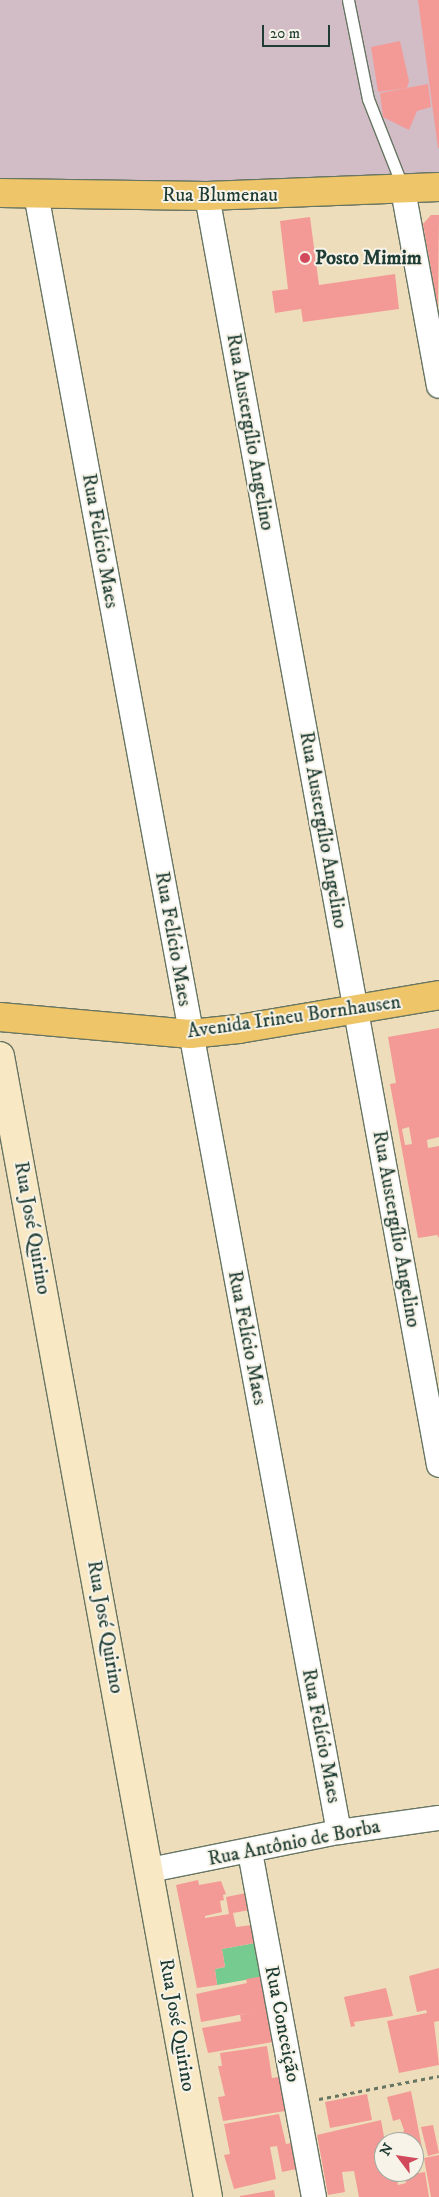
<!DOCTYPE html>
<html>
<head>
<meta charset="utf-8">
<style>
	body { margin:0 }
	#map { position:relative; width:439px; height:2197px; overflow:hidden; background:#eeddba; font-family:"IM FELL DW Pica",serif }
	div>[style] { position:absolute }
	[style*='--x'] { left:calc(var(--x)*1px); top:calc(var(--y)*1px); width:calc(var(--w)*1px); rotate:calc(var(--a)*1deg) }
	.industrial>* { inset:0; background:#d2bdc6 }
	.green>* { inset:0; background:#75cb90 }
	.building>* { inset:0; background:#f39a97 }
	.path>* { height:3px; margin-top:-1.5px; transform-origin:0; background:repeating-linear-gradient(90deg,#677563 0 4px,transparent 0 8px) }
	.roads { filter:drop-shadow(1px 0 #677563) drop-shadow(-1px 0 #677563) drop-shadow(0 1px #677563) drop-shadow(0 -1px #677563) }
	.lane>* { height:11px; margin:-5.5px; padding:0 5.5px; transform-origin:5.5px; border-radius:5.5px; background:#fff }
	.street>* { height:24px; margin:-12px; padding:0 12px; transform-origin:12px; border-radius:12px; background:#fff }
	.secondary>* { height:28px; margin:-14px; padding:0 14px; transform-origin:14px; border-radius:14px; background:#f8e8c3 }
	.primary>* { height:28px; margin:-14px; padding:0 14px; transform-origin:14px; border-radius:14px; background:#eec569 }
	.dots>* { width:14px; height:14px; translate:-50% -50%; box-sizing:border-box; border:2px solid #f7f3e8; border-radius:50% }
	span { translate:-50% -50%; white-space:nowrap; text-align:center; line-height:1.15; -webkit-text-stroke:4px #f7f3e8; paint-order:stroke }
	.street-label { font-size:20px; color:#1f3d34 }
	.poi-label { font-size:20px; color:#1f3d34; font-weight:700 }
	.left { translate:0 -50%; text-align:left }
	.north { position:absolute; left:374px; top:2132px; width:50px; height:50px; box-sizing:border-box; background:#f7f3e8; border:1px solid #a1aaa0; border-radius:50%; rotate:301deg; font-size:14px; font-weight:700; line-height:20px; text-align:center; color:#1f3d34 }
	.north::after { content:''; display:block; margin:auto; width:18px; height:22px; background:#d1495b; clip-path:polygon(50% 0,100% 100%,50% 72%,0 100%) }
	.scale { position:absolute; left:262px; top:25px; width:68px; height:22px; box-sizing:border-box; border:2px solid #1f3d34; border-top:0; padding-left:6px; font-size:15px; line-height:18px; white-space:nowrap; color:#1f3d34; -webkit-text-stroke:4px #f7f3e8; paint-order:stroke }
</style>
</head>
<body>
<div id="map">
	<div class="industrial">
		<i style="clip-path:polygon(0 0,439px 0,439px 178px,339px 186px,0 183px)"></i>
	</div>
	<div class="green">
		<i style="clip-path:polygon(255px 1943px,261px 1977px,217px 1985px,215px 1969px,225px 1967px,222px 1949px)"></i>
	</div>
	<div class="building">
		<i style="clip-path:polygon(418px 0,439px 0,439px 148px,438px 148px)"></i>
		<i style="clip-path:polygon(400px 41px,409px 81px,407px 88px,378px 92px,371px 47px)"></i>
		<i style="clip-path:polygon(428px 84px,431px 107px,417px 111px,409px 130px,383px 117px,380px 93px)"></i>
		<i style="clip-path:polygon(431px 215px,439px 215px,438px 308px,423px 224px)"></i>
		<i style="clip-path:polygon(310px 217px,319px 285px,395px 274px,399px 309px,303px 322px,301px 309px,275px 313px,272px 291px,288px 289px,280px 221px)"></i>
		<i style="clip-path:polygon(evenodd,439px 1028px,439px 1137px,427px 1140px,428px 1148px,439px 1146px,439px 1238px,437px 1235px,418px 1238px,390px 1084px,396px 1083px,388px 1037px,439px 1028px,409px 1127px,412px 1144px,405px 1145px,402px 1129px,409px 1127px)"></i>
		<i style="clip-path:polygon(198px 1880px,199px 1885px,221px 1881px,226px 1894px,223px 1895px,224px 1900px,220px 1901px,222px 1912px,205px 1916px,205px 1918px,229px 1914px,226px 1897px,246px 1893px,249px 1910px,233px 1913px,236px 1927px,252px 1925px,255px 1943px,222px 1949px,225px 1967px,215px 1969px,217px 1985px,197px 1988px,176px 1885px)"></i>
		<i style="clip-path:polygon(439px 1968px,439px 2021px,434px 2022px,439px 2065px,399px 2073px,387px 2021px,427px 2013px,426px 2010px,417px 2012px,409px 1976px)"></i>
		<i style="clip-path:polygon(264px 1976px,263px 1987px,273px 2042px,208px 2053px,202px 2028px,241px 2021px,240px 2015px,255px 2012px,201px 2022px,196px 1994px,247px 1983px,246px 1979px)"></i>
		<i style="clip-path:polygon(386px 1988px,393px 2016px,354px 2022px,355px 2026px,351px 2027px,344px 1997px)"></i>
		<i style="clip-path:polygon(267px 2046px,272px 2078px,279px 2077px,285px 2111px,223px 2121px,218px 2097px,225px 2096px,218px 2066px,222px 2066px,220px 2053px)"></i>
		<i style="clip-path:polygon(411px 2091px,424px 2158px,414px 2160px,414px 2142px,391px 2142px,402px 2138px,404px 2130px,400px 2119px,393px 2121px,387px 2097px)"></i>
		<i style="clip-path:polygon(367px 2094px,372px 2120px,330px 2128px,325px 2102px)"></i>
		<i style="clip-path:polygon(279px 2114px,286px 2144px,291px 2143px,296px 2169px,282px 2172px,277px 2146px,270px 2147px,276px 2179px,234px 2189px,224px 2155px,230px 2154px,224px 2124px)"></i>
		<i style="clip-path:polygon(381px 2120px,385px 2142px,382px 2150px,384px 2172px,396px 2172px,398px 2185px,406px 2183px,405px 2175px,425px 2172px,429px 2197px,359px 2197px,354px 2171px,342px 2172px,345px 2192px,328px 2195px,317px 2135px)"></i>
		<i style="clip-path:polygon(433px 2125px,439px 2153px,428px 2156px,421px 2127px)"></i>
		<i style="clip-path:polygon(439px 2155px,439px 2197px,431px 2197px,424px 2158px)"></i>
		<i style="clip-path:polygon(274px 2190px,275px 2197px,240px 2197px,240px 2196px)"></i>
	</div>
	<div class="path">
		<i style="--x:319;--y:2099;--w:122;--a:-10.9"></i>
	</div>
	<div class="roads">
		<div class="lane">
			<i style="--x:348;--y:0;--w:101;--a:78.6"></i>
			<i style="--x:368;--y:99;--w:96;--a:68.5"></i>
		</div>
		<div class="street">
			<i style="--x:403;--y:190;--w:199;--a:79.6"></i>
			<i style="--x:36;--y:194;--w:1666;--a:79.52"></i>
			<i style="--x:207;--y:196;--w:1290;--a:79.64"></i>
			<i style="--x:250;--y:1852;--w:351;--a:79.5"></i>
			<i style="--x:150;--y:1870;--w:193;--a:-11.4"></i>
			<i style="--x:339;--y:1832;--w:101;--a:-8"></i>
		</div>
		<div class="secondary">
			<i style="--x:0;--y:1056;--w:1160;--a:79.67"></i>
		</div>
		<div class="primary">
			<i style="--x:0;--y:193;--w:207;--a:0.8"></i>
			<i style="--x:207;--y:196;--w:232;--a:-2.2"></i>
			<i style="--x:0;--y:1017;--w:191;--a:5.1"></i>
			<i style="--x:190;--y:1034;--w:49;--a:-5.8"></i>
			<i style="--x:239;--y:1029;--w:203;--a:-9.6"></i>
		</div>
	</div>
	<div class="dots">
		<i style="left:305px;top:258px;background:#d1495b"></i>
	</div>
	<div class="street-label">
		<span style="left:220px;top:195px">Rua Blumenau</span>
		<span style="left:250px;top:432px;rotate:80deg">Rua Austergílio Angelino</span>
		<span style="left:100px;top:541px;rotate:80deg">Rua Felício Maes</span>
		<span style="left:323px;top:830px;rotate:80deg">Rua Austergílio Angelino</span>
		<span style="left:173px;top:939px;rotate:80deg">Rua Felício Maes</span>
		<span style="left:294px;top:1017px;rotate:-8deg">Avenida Irineu Bornhausen</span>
		<span style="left:32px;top:1228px;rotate:80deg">Rua José Quirino</span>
		<span style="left:396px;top:1229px;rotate:80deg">Rua Austergílio Angelino</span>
		<span style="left:247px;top:1338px;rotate:79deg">Rua Felício Maes</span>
		<span style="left:105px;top:1627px;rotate:80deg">Rua José Quirino</span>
		<span style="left:321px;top:1736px;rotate:79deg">Rua Felício Maes</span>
		<span style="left:294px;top:1843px;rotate:-11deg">Rua Antônio de Borba</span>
		<span style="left:282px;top:2024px;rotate:79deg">Rua Conceição</span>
		<span style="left:177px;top:2025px;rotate:80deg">Rua José Quirino</span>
	</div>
	<div class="poi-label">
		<span class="left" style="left:315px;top:258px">Posto Mimim</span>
	</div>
	<div class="north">N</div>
	<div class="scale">20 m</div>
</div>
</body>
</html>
